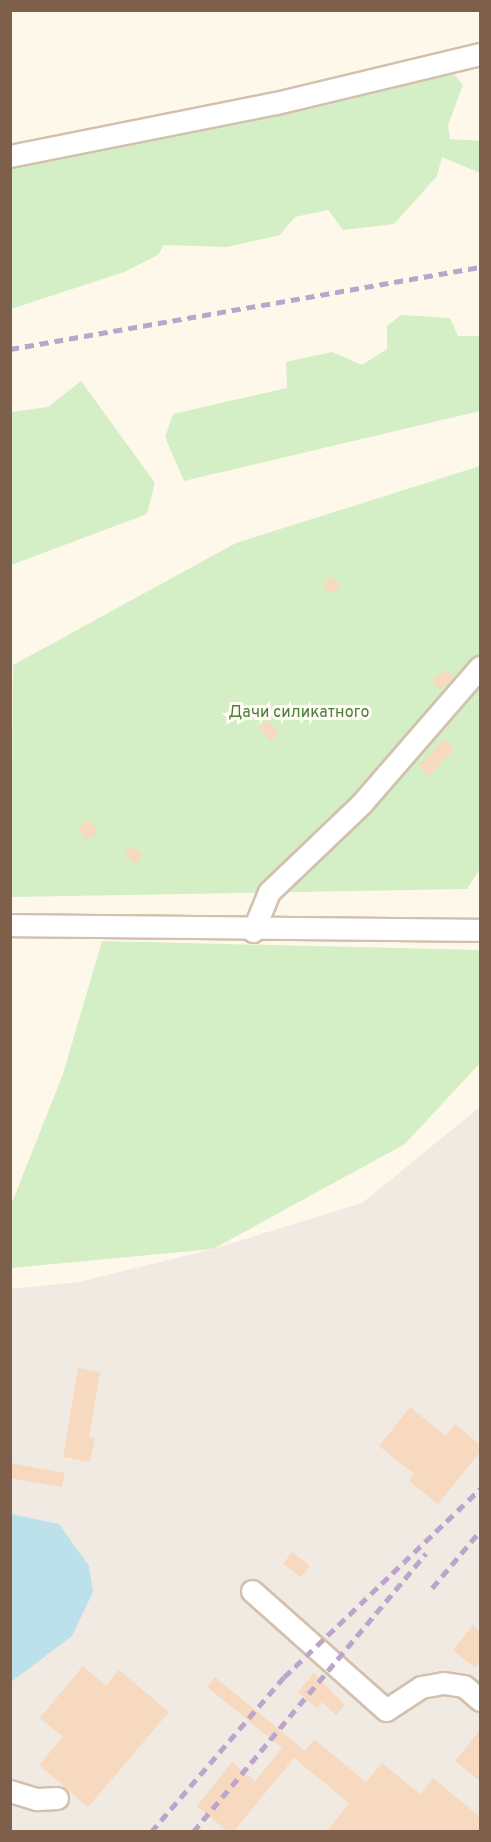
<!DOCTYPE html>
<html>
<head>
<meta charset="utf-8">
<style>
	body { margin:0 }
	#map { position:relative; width:491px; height:1842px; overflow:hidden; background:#fef8ea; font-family:Overpass,sans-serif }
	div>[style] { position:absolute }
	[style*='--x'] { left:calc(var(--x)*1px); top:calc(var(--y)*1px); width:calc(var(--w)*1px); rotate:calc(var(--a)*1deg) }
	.industrial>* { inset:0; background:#f0eae3 }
	.green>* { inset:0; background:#d4efc6 }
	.water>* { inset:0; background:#bce1eb }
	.building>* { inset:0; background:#f7d9bf }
	.roads { filter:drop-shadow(2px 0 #d3c0ae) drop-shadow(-2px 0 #d3c0ae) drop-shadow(0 2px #d3c0ae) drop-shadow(0 -2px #d3c0ae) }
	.minor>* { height:21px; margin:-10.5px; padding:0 10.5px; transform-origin:10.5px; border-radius:10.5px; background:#fff }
	.rail>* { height:4.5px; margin-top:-2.25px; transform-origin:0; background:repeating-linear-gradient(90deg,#bca5cc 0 9px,transparent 0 15px) }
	span { translate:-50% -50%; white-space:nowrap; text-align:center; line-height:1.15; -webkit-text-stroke:6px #fffbf3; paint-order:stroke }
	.park-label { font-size:16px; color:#4c7e3d }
	.frame { position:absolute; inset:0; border:12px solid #7e5f49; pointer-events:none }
</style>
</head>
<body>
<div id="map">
	<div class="industrial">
		<i style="clip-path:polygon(480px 1107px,480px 1831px,11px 1831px,10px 1289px,79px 1282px,213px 1249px,362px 1203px)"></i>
	</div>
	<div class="green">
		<i style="clip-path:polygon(454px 74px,463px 85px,448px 125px,450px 139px,480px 141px,480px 173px,442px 157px,437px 176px,394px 224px,343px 230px,328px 210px,295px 217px,280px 235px,227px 247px,164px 245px,158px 255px,124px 272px,11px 309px,11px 166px)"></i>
		<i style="clip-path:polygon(401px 315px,450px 318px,458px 336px,480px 336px,480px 411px,184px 481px,165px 437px,173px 414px,287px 388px,286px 362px,332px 352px,362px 365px,387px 349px,387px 326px)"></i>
		<i style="clip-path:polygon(81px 381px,155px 483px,147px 514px,11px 565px,11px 412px,48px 407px)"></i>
		<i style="clip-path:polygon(480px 466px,480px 869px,467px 889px,11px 897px,13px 665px,236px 543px)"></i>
		<i style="clip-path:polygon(102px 941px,480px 950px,480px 1063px,405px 1144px,213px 1249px,11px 1268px,11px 1205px,63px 1074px)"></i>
	</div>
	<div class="water">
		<i style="clip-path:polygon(11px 1514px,59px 1524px,89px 1566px,93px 1592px,72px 1636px,11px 1682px)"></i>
	</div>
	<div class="building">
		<i style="clip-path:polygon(332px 576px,341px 586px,331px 594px,323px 585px)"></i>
		<i style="clip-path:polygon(446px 669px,454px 677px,440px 690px,432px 681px)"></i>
		<i style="clip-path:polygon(268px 720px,279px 734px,270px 741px,259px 727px)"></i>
		<i style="clip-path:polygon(444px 740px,454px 749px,429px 777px,419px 765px)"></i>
		<i style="clip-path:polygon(89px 819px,98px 832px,86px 840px,78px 827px)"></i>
		<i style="clip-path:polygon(132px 845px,143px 855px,135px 864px,124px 853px)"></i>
		<i style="clip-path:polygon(78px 1368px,100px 1372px,89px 1437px,95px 1438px,90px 1462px,63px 1457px)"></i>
		<i style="clip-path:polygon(410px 1407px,446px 1436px,455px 1424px,480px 1445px,480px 1452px,438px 1504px,409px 1481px,414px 1474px,379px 1446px)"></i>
		<i style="clip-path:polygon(10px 1463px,65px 1473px,62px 1487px,10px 1478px)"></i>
		<i style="clip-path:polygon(292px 1552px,310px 1566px,301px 1577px,283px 1564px)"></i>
		<i style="clip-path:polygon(473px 1625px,480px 1632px,480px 1661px,475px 1668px,453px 1650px)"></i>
		<i style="clip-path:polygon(83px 1666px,106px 1686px,119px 1670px,169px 1712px,88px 1807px,39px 1765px,63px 1737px,40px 1718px)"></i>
		<i style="clip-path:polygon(314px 1673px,345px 1705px,336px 1715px,322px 1702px,317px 1708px,298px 1692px)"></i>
		<i style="clip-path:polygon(215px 1677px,305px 1751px,314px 1739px,366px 1782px,382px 1763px,420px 1794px,433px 1778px,480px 1817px,480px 1832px,326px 1832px,349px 1803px,294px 1758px,233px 1832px,228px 1832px,197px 1806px,232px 1762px,255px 1781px,282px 1748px,207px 1687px)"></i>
		<i style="clip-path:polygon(480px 1730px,480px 1781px,455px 1761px)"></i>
	</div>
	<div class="roads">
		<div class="minor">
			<i style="--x:10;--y:156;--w:271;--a:-11.3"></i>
			<i style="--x:276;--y:103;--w:210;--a:-13.5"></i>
			<i style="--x:10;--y:925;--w:470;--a:0.6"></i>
			<i style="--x:253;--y:931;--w:42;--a:-67.7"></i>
			<i style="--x:269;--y:892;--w:129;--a:-43.7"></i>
			<i style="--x:362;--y:803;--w:180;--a:-49.1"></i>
			<i style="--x:252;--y:1591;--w:179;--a:41.6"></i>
			<i style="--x:386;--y:1710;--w:42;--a:-33.3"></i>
			<i style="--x:421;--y:1687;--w:23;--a:-10"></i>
			<i style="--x:444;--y:1683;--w:20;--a:9"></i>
			<i style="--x:464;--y:1686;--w:21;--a:41"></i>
			<i style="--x:10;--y:1791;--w:28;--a:17"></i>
			<i style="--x:37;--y:1799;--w:20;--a:-3"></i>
		</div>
	</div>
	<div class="rail">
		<i style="--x:10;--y:349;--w:477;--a:-9.9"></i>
		<i style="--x:432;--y:1588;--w:75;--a:-49.9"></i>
		<i style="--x:151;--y:1832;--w:204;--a:-49.4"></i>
		<i style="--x:284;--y:1677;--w:272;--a:-43.8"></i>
		<i style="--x:193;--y:1832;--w:363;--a:-50.1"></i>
	</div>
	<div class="park-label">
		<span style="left:299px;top:713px">Дачи силикатного</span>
	</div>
	<div class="frame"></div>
</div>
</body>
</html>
